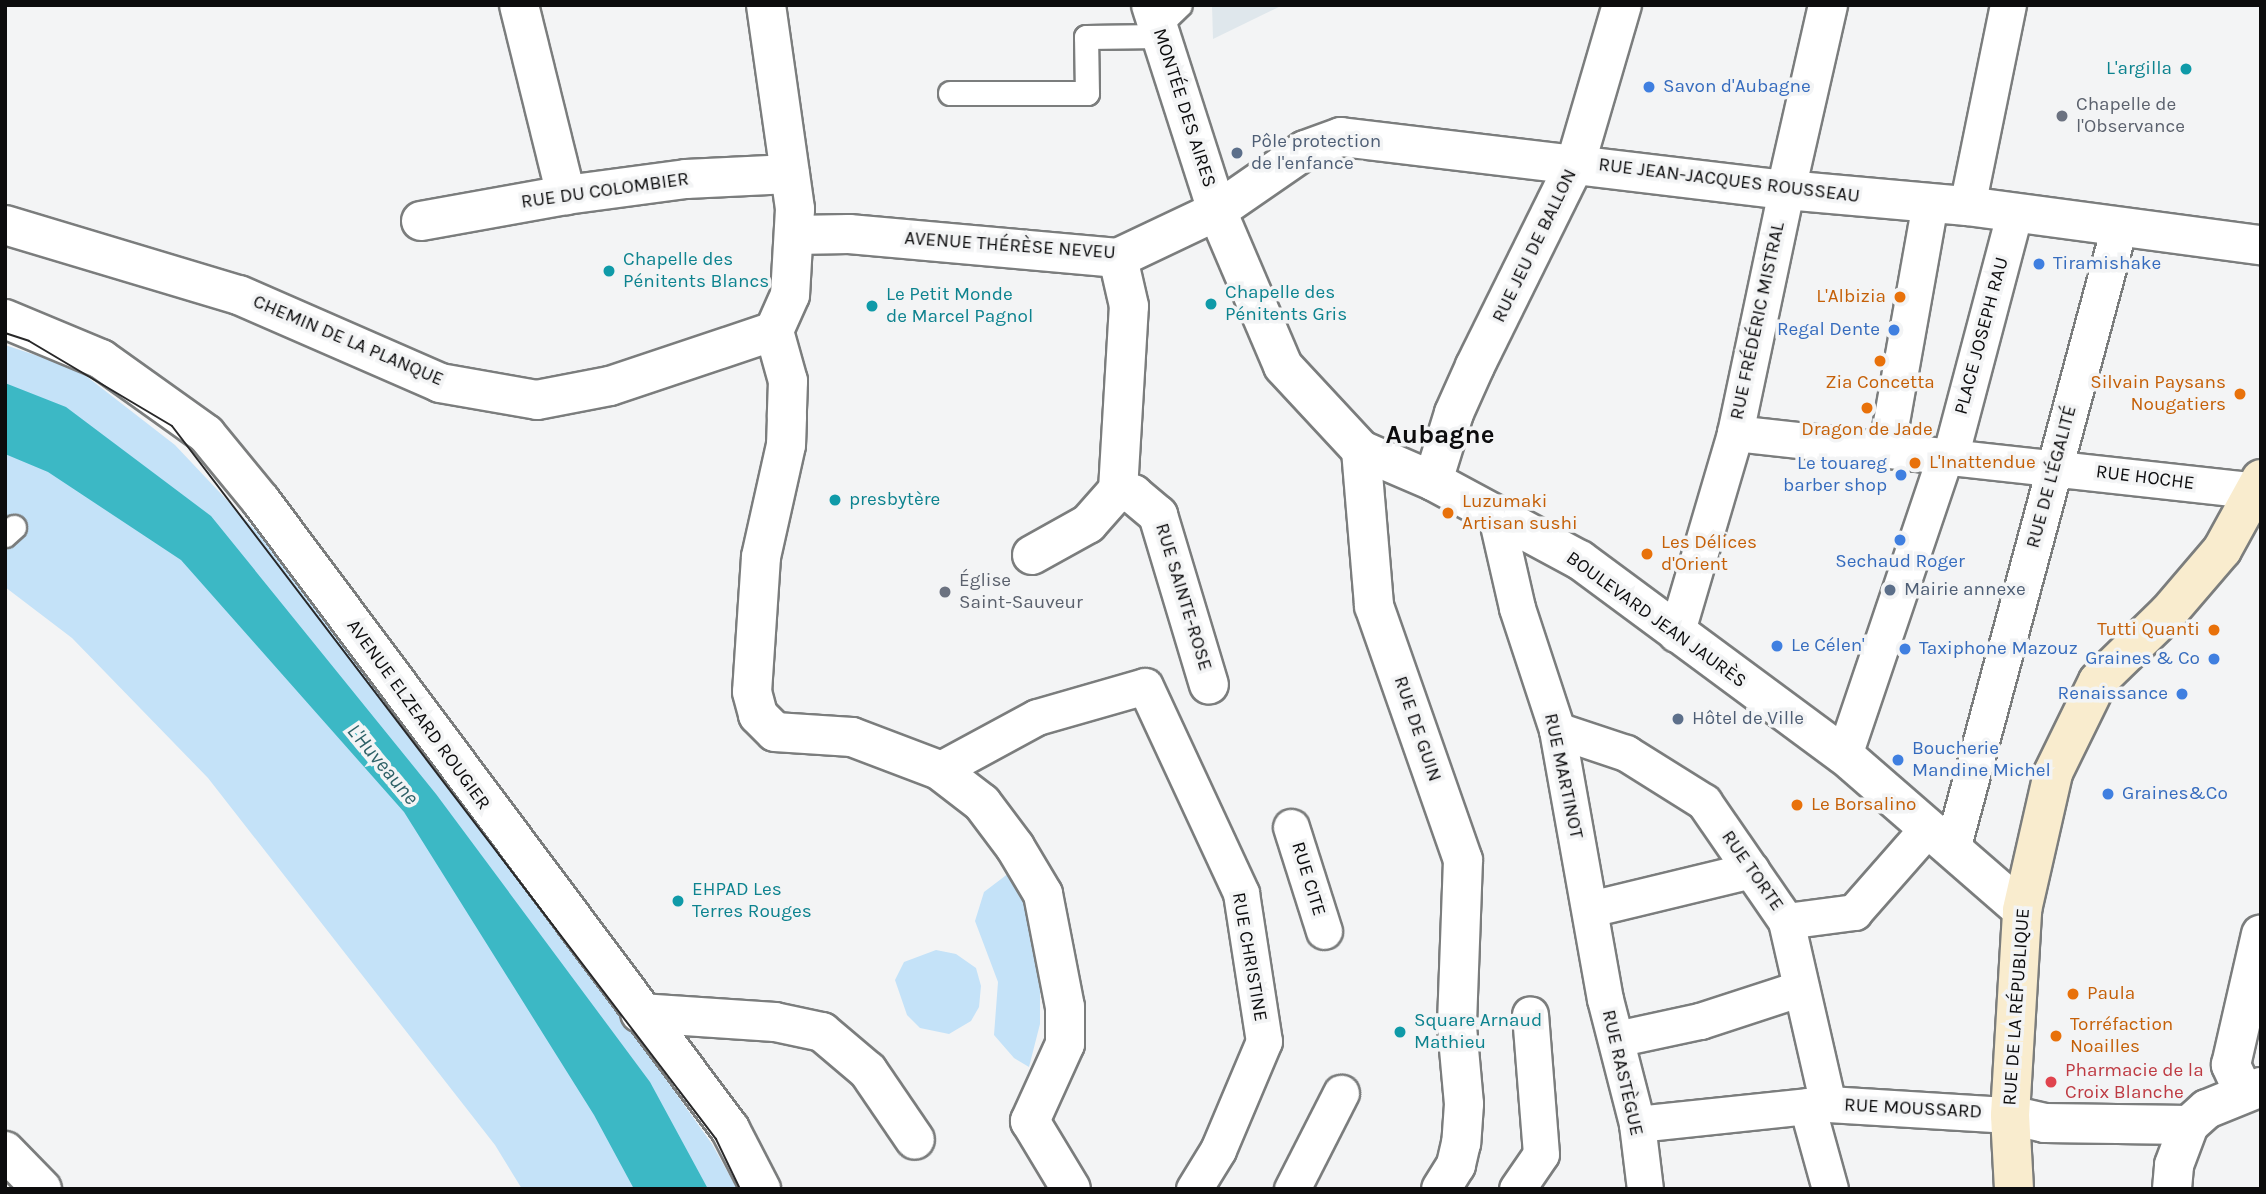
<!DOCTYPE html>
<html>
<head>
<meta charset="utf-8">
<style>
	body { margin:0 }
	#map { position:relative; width:2266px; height:1194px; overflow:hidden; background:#f3f4f5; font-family:Karla,sans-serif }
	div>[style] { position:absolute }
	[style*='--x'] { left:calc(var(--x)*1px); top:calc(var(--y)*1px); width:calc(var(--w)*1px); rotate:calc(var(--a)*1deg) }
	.built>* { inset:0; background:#dfe7ec }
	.green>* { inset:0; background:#c4e2f8 }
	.water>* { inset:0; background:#3cb8c5 }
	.roads { filter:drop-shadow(2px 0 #7b7d7d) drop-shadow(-2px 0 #7b7d7d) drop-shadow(0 2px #7b7d7d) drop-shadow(0 -2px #7b7d7d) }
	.service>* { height:23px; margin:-11.5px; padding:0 11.5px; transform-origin:11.5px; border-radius:11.5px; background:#fff }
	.pedestrian>* { height:35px; margin:-17.5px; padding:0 17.5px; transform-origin:17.5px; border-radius:17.5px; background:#fff }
	.minor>* { height:38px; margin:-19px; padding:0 19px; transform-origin:19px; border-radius:19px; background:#fff }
	.tertiary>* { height:38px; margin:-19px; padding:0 19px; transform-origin:19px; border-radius:19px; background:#fff }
	.secondary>* { height:38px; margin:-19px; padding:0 19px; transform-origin:19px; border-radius:19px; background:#f9ecce }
	.tram>* { height:2px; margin:-1px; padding:0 1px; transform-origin:1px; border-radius:1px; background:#282829 }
	.dots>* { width:19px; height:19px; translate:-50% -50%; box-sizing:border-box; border:4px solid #f3f4f5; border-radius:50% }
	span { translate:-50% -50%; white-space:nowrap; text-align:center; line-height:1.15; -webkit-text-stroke:7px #f3f4f5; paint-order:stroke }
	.culture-label { font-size:19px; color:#0d838f }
	.right { translate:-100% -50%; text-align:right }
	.left { translate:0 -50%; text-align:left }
	.shop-label { font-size:19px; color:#366cbe }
	.worship-label { font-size:19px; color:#5b616d }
	.street-label { font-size:19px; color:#0c0c0d }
	.service-label { font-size:19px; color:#4e5e75 }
	.food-label { font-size:19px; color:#c56008 }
	.health-label { font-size:19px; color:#be3a42 }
	.water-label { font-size:21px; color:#2e6167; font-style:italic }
	.district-label { font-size:26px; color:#0c0c0d; font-weight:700 }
	.frame { position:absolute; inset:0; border:7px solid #0c0c0d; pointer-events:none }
</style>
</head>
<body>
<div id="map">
	<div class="built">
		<i style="clip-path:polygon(1212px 5px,1283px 5px,1213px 39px)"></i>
	</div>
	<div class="green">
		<i style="clip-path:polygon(5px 345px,77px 369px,175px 445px,274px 550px,460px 791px,712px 1144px,737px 1189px,522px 1189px,495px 1145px,208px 778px,72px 638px,5px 587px)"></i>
		<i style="clip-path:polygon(1009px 873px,1026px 906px,1040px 966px,1040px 1024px,1029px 1067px,1014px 1058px,994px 1035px,998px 982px,975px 921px,984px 892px)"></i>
		<i style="clip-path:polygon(936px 950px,956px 954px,976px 968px,981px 986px,979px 1007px,971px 1021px,949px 1034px,920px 1028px,907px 1015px,895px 980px,904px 962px)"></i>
	</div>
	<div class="water">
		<i style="clip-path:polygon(5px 383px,66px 407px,211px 516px,436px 794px,650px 1082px,708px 1189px,634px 1189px,594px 1115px,404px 812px,181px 560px,48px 472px,5px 454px)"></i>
	</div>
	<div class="roads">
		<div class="service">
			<i style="--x:1158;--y:26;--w:30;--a:-44"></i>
			<i style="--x:950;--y:93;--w:137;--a:0"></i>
			<i style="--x:1087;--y:93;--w:56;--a:-91"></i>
			<i style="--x:1086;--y:37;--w:75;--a:-0.8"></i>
			<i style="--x:5;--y:535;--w:12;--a:-42"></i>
		</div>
		<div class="pedestrian">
			<i style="--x:1967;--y:206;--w:205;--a:-78.5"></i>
			<i style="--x:1735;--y:433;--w:211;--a:6.3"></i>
			<i style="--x:1886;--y:450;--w:250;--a:-79.9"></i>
			<i style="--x:1950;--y:457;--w:308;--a:6.3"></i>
			<i style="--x:1950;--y:457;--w:251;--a:-75.2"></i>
			<i style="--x:1496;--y:516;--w:94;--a:77.1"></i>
			<i style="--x:1517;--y:608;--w:128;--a:71.8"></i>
			<i style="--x:1557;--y:730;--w:273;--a:79.9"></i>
			<i style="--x:1605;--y:999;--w:129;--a:75.6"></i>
			<i style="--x:1637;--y:1124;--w:65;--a:83"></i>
			<i style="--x:1676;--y:634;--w:209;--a:-73.6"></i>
			<i style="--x:1735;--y:433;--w:248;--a:-78.1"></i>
			<i style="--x:1557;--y:730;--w:73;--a:18.4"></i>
			<i style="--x:1626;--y:753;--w:92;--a:32.1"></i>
			<i style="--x:1704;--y:802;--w:145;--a:55.4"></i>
			<i style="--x:1786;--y:921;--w:188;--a:77.1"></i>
			<i style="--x:1844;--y:755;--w:316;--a:-71.3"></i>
			<i style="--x:1945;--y:456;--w:5;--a:11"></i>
			<i style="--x:939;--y:770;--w:111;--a:-28.4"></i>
			<i style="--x:1037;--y:717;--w:112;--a:-16"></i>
			<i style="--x:1145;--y:686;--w:228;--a:65.1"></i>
			<i style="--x:1241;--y:893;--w:150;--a:81.2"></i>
			<i style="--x:1264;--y:1041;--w:118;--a:112.9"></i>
			<i style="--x:1218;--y:1150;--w:46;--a:121.6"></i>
			<i style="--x:1291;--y:827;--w:109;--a:72.4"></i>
			<i style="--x:1952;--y:849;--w:644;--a:-74.97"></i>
			<i style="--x:1590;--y:909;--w:166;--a:-13.6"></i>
			<i style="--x:1786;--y:921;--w:69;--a:-7.5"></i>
			<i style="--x:1854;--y:912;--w:109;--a:-48.7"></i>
			<i style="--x:1616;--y:1039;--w:86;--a:-12.1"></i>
			<i style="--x:1700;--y:1021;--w:106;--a:-18.1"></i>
			<i style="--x:1807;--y:1106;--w:86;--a:74.5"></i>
			<i style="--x:1637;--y:1124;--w:192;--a:-6"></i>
			<i style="--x:1828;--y:1104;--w:182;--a:3.5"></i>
			<i style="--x:1292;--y:1189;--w:108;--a:-63"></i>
			<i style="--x:1517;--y:1189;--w:42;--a:-55.6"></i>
			<i style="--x:1541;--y:1154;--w:140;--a:-94.5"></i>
		</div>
		<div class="minor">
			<i style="--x:519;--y:5;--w:196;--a:76.1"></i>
			<i style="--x:766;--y:5;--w:206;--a:81.9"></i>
			<i style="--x:795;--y:209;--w:86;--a:93.3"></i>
			<i style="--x:790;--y:295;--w:39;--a:114"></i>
			<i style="--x:1151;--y:5;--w:216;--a:72.2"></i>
			<i style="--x:1217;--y:211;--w:168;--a:66.9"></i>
			<i style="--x:1283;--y:366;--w:115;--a:47.1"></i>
			<i style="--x:1361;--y:450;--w:78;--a:23.3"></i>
			<i style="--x:1433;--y:481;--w:167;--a:28.3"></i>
			<i style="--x:1580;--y:560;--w:328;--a:36.5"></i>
			<i style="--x:1844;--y:755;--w:236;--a:41"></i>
			<i style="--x:1786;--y:190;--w:190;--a:-77.2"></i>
			<i style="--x:421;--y:221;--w:147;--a:-10.2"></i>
			<i style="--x:566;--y:195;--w:121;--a:-7.6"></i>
			<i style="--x:686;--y:179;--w:104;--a:-2.8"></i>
			<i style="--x:5;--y:225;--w:244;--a:16.7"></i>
			<i style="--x:239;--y:295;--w:219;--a:23.6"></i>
			<i style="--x:440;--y:383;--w:98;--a:9.9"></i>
			<i style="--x:537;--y:400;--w:74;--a:-10.9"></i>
			<i style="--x:610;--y:386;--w:173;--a:-18.5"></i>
			<i style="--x:794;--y:235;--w:55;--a:-1"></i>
			<i style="--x:849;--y:234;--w:270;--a:5.1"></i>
			<i style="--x:1118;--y:258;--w:110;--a:-25.4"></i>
			<i style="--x:1217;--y:211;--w:107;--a:-34.7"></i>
			<i style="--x:1305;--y:150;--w:38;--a:-20"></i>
			<i style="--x:1341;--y:137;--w:448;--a:6.8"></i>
			<i style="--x:1786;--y:190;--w:182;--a:5.1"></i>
			<i style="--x:1967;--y:206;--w:297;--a:7.6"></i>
			<i style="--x:774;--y:331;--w:52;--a:74.4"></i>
			<i style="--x:788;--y:381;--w:36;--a:92"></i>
			<i style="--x:787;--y:417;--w:28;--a:92"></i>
			<i style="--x:786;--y:445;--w:115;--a:102.6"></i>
			<i style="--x:761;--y:557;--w:135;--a:93.8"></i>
			<i style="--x:752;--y:692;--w:24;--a:75"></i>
			<i style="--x:758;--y:715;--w:24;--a:45"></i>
			<i style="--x:775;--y:732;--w:77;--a:3.7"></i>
			<i style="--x:852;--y:737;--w:93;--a:20.8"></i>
			<i style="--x:939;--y:770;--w:54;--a:37.5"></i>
			<i style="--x:982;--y:803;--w:55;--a:53.1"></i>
			<i style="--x:1015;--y:847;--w:55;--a:59.2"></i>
			<i style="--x:1043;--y:894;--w:115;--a:79"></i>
			<i style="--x:1065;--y:1007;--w:37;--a:90"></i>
			<i style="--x:1065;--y:1044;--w:85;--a:114.4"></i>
			<i style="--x:1030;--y:1121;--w:79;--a:58.9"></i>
			<i style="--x:1361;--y:450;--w:157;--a:85.2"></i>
			<i style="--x:1374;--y:606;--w:269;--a:70.7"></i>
			<i style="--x:1463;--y:860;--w:167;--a:92.1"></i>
			<i style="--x:1457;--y:1027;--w:77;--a:84.8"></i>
			<i style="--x:1464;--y:1104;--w:39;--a:94"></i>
			<i style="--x:1461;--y:1143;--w:23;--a:103"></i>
			<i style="--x:1456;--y:1165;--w:28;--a:122"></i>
			<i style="--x:1433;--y:481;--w:71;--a:-72.8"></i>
			<i style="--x:1454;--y:413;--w:51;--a:-65.9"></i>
			<i style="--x:1475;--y:366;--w:228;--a:-63.7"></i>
			<i style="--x:1576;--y:162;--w:164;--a:-73.7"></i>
			<i style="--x:1118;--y:490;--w:16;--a:15"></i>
			<i style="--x:1133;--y:494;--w:33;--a:40"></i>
			<i style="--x:1158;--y:515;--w:177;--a:73.3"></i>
			<i style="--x:1032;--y:555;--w:64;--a:-29"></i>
			<i style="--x:1088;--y:524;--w:45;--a:-48.6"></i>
			<i style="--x:1118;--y:490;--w:184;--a:-86.6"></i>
			<i style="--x:1129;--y:306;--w:49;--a:-102.9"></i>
			<i style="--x:640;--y:1013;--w:135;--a:3.8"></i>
			<i style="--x:775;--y:1022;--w:48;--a:12"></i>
			<i style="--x:822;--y:1032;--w:60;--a:40.3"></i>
			<i style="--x:868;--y:1071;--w:83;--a:55.7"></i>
			<i style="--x:2243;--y:1091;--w:29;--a:-115"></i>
			<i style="--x:2231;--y:1065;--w:134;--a:-77.1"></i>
			<i style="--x:2010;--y:1115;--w:36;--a:13"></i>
			<i style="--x:2045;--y:1123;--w:144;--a:0.8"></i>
			<i style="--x:5;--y:1151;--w:53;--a:45.8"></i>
			<i style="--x:2172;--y:1189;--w:24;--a:-85"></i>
			<i style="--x:2174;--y:1165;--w:43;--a:-69.4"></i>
			<i style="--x:2189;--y:1125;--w:24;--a:-42"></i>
			<i style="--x:2207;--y:1109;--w:58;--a:-22.2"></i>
		</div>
		<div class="tertiary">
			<i style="--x:5;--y:319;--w:104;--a:22.6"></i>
			<i style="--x:101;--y:359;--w:129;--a:35.5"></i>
			<i style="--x:206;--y:434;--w:87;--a:50.6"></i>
			<i style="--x:261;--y:501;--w:784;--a:53.25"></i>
			<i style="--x:730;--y:1129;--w:68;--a:62.7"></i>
		</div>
		<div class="secondary">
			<i style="--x:2014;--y:1189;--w:74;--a:-93.1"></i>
			<i style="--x:2010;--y:1115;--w:205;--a:-86.6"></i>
			<i style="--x:2022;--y:910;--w:140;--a:-77.2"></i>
			<i style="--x:2053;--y:773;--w:102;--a:-63.9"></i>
			<i style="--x:2098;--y:681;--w:98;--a:-44.2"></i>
			<i style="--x:2168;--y:613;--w:83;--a:-49.4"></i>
			<i style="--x:2222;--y:550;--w:81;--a:-61.2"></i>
		</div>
	</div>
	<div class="tram">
		<i style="--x:5;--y:333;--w:25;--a:18"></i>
		<i style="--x:29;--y:341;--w:166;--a:30.7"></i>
		<i style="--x:172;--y:426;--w:897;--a:52.66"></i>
		<i style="--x:716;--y:1139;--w:55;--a:64.4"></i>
	</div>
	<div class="dots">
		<i style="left:2186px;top:69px;background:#0f9aa8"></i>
		<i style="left:1649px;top:87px;background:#3f7fe0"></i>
		<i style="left:2062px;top:116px;background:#6b7280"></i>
		<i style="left:1237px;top:153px;background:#5c6f8a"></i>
		<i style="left:2039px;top:264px;background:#3f7fe0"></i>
		<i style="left:609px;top:271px;background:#0f9aa8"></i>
		<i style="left:1900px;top:297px;background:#e8710a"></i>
		<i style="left:1211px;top:304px;background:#0f9aa8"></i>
		<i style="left:872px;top:306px;background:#0f9aa8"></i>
		<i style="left:1894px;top:330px;background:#3f7fe0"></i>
		<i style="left:1880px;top:361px;background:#e8710a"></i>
		<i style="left:2240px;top:394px;background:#e8710a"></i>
		<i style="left:1867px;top:408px;background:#e8710a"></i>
		<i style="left:1915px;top:463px;background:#e8710a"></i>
		<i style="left:1901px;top:475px;background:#3f7fe0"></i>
		<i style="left:835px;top:500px;background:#0f9aa8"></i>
		<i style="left:1448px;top:513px;background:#e8710a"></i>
		<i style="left:1900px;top:540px;background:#3f7fe0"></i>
		<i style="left:1647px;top:554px;background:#e8710a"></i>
		<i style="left:1890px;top:590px;background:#5c6f8a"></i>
		<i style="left:945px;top:592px;background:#6b7280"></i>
		<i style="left:2214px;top:630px;background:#e8710a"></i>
		<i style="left:1777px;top:646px;background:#3f7fe0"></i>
		<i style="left:1905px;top:649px;background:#3f7fe0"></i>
		<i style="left:2214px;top:659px;background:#3f7fe0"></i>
		<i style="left:2182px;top:694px;background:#3f7fe0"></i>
		<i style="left:1678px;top:719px;background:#5c6f8a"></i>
		<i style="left:1898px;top:760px;background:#3f7fe0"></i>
		<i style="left:2108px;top:794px;background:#3f7fe0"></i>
		<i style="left:1797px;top:805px;background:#e8710a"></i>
		<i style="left:678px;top:901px;background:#0f9aa8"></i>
		<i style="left:2073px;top:994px;background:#e8710a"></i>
		<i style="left:1400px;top:1032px;background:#0f9aa8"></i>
		<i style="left:2056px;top:1036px;background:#e8710a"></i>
		<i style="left:2051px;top:1082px;background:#e0444e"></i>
	</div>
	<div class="culture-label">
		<span class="right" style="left:2172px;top:69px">L'argilla</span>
		<span class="left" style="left:623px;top:271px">Chapelle des<br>Pénitents Blancs</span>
		<span class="left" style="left:1225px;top:304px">Chapelle des<br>Pénitents Gris</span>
		<span class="left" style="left:886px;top:306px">Le Petit Monde<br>de Marcel Pagnol</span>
		<span class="left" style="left:849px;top:500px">presbytère</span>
		<span class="left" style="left:692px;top:901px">EHPAD Les<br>Terres Rouges</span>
		<span class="left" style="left:1414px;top:1032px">Square Arnaud<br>Mathieu</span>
	</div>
	<div class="shop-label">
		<span class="left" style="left:1663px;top:87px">Savon d'Aubagne</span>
		<span class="left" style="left:2053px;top:264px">Tiramishake</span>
		<span class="right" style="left:1880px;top:330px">Regal Dente</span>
		<span class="right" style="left:1887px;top:475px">Le touareg<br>barber shop</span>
		<span style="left:1900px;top:562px">Sechaud Roger</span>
		<span class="left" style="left:1791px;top:646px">Le Célen'</span>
		<span class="left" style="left:1919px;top:649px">Taxiphone Mazouz</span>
		<span class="right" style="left:2200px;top:659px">Graines &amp; Co</span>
		<span class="right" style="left:2168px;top:694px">Renaissance</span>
		<span class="left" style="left:1912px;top:760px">Boucherie<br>Mandine Michel</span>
		<span class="left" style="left:2122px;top:794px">Graines&amp;Co</span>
	</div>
	<div class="worship-label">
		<span class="left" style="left:2076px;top:116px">Chapelle de<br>l'Observance</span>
		<span class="left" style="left:959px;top:592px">Église<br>Saint-Sauveur</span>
	</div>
	<div class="street-label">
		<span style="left:1184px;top:108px;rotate:72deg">MONTÉE DES AIRES</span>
		<span style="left:1729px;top:181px;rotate:7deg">RUE JEAN-JACQUES ROUSSEAU</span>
		<span style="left:605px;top:191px;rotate:-8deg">RUE DU COLOMBIER</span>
		<span style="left:1010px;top:246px;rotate:4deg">AVENUE THÉRÈSE NEVEU</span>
		<span style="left:1535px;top:246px;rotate:-64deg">RUE JEU DE BALLON</span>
		<span style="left:1758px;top:321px;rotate:-78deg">RUE FRÉDÉRIC MISTRAL</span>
		<span style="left:1982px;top:336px;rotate:-75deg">PLACE JOSEPH RAU</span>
		<span style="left:348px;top:341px;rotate:23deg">CHEMIN DE LA PLANQUE</span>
		<span style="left:2052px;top:477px;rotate:-75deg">RUE DE L'ÉGALITÉ</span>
		<span style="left:2145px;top:478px;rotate:7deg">RUE HOCHE</span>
		<span style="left:1183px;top:597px;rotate:73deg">RUE SAINTE-ROSE</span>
		<span style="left:1656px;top:620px;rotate:36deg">BOULEVARD JEAN JAURÈS</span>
		<span style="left:418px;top:715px;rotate:54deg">AVENUE ELZEARD ROUGIER</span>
		<span style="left:1417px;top:729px;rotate:71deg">RUE DE GUIN</span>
		<span style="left:1563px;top:776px;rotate:78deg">RUE MARTINOT</span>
		<span style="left:1752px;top:871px;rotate:55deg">RUE TORTE</span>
		<span style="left:1308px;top:879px;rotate:73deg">RUE CITE</span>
		<span style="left:1249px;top:957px;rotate:80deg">RUE CHRISTINE</span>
		<span style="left:2017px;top:1007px;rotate:-86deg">RUE DE LA RÉPUBLIQUE</span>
		<span style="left:1622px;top:1073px;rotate:77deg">RUE RASTÈGUE</span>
		<span style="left:1913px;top:1109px;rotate:3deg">RUE MOUSSARD</span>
	</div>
	<div class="service-label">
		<span class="left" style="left:1251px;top:153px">Pôle protection<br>de l'enfance</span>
		<span class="left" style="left:1904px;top:590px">Mairie annexe</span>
		<span class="left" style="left:1692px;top:719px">Hôtel de Ville</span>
	</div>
	<div class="food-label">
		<span class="right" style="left:1886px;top:297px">L'Albizia</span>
		<span style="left:1880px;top:383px">Zia Concetta</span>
		<span class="right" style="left:2226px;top:394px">Silvain Paysans<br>Nougatiers</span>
		<span style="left:1867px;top:430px">Dragon de Jade</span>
		<span class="left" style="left:1929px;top:463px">L'Inattendue</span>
		<span class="left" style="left:1462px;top:513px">Luzumaki<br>Artisan sushi</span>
		<span class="left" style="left:1661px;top:554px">Les Délices<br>d'Orient</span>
		<span class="right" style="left:2200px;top:630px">Tutti Quanti</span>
		<span class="left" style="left:1811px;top:805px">Le Borsalino</span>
		<span class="left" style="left:2087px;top:994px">Paula</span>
		<span class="left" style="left:2070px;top:1036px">Torréfaction<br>Noailles</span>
	</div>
	<div class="health-label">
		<span class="left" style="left:2065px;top:1082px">Pharmacie de la<br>Croix Blanche</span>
	</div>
	<div class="water-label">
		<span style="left:383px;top:764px;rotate:50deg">L'Huveaune</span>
	</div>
	<div class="district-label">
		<span style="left:1440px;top:435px">Aubagne</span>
	</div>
	<div class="frame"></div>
</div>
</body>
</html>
